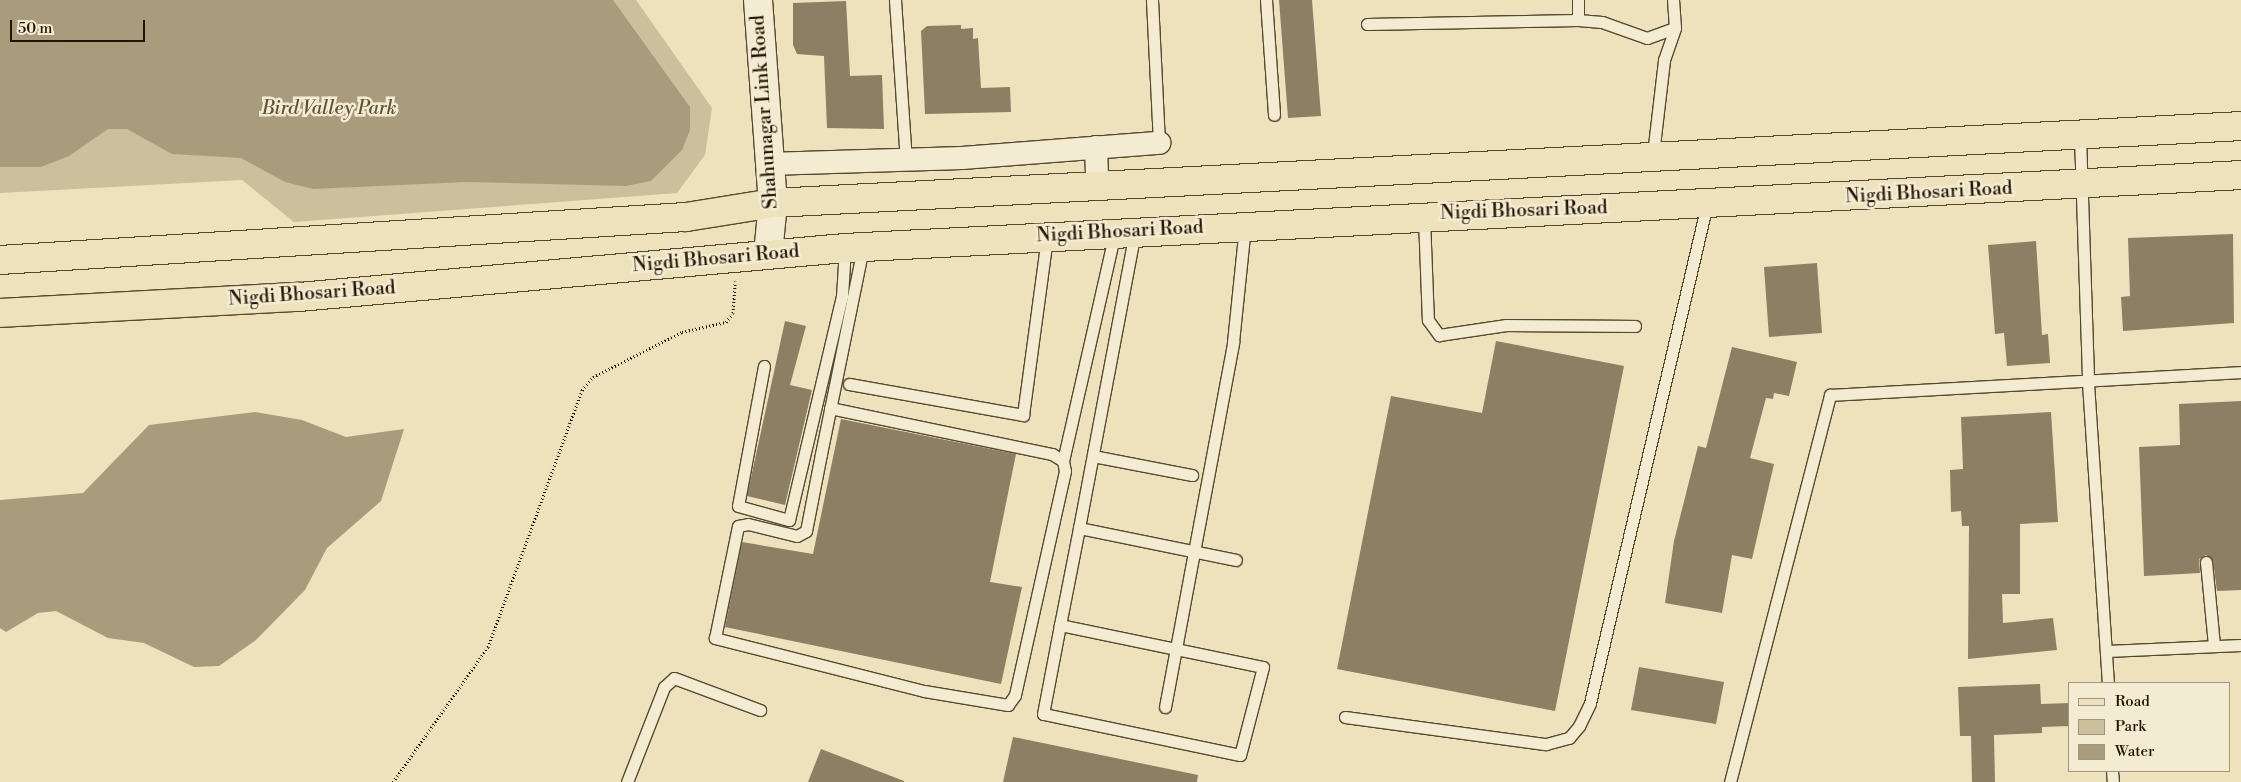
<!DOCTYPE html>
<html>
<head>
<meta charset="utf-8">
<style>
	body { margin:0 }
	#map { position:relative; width:2241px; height:782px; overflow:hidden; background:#ede2bc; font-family:"Libre Bodoni",serif }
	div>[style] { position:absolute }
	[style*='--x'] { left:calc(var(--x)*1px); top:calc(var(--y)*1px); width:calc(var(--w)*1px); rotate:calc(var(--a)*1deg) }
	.green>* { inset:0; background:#cbbf9c }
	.water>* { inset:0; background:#a89c7d }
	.building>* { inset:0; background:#8c7f63 }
	.path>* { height:3px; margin-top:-1.5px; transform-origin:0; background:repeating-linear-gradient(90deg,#231402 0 1px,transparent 0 3.5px) }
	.roads { filter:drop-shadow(1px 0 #564830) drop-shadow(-1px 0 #564830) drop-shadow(0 1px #564830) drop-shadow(0 -1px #564830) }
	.service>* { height:11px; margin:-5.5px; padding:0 5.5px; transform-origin:5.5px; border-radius:5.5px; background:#f3ecd3 }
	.minor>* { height:22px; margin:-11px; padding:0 11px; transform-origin:11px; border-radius:11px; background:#f3ecd3 }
	.tertiary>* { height:28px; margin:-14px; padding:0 14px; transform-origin:14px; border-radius:14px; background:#f3ecd3 }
	.primary>* { height:28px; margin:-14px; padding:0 14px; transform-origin:14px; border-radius:14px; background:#ede2bc }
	span { translate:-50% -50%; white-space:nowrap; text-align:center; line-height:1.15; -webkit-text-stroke:5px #f3ecd3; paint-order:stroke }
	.park-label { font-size:19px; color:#5e5038; font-style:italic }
	.street-label { font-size:19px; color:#231402 }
	.legend { position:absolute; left:2068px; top:682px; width:162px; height:90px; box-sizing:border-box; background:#f3ecd3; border:1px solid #a0967f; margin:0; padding:6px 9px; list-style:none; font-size:15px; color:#231402 }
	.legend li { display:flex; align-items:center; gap:10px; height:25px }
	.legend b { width:25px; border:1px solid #a0967f }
	.scale { position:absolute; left:10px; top:20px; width:135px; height:22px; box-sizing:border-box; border:2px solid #231402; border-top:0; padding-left:6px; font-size:15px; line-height:18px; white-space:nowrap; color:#231402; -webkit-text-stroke:4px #f3ecd3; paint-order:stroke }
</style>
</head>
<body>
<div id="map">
	<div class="green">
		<i style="clip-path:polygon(0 0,636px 0,712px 108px,705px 155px,677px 193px,294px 222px,242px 180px,0 193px)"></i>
	</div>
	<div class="water">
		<i style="clip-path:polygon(0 0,613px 0,690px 107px,690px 130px,682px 150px,651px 181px,626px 186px,466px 182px,313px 189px,285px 182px,241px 158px,172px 154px,127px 129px,108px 129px,69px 156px,41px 167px,0 167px)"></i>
		<i style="clip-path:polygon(255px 412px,302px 420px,346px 437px,404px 429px,381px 501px,327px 548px,305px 590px,256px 640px,219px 666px,194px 667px,144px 643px,108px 638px,56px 611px,38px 613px,6px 632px,0 628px,0 500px,83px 493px,149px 425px)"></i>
	</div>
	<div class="building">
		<i style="clip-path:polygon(1279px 0,1312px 0,1321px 116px,1288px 118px)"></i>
		<i style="clip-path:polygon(846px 1px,850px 76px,882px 75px,884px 129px,827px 128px,824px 56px,797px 54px,793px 45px,793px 3px)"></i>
		<i style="clip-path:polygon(961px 25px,961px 29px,973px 28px,973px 39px,978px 38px,981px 88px,1010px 87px,1011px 112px,925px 114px,921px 31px,927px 26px)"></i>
		<i style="clip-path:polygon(2233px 234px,2234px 323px,2123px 331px,2121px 297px,2130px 296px,2128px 238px)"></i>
		<i style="clip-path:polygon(2036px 241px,2042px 335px,2048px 334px,2050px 363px,2007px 366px,2004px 333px,1995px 334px,1988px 245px)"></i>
		<i style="clip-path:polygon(1817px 263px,1822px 333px,1769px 337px,1764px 267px)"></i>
		<i style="clip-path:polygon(785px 321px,806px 326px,790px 385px,812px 390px,785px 505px,747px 496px)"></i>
		<i style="clip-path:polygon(1496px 341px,1624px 366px,1555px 711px,1337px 669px,1391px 396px,1482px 413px)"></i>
		<i style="clip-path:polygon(1732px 347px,1797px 362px,1789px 396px,1774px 393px,1773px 399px,1766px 398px,1750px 458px,1774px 464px,1752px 559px,1732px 555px,1722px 613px,1665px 603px,1674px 541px,1698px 446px,1706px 448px)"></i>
		<i style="clip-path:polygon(2241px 401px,2241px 590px,2217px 591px,2213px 561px,2206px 555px,2199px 559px,2200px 573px,2144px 576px,2139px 447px,2180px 445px,2179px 404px)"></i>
		<i style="clip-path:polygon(2051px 412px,2058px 522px,2020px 524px,2020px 594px,2002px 594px,2003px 623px,2053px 618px,2057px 650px,1968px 659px,1969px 526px,1962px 526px,1961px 511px,1951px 512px,1950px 470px,1963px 469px,1961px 417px)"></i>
		<i style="clip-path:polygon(841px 419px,1016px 454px,990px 582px,1022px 587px,1001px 684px,725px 627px,742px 542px,813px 554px)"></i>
		<i style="clip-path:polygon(1639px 667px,1724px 682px,1716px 724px,1631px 710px)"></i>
		<i style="clip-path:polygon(2040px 684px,2041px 704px,2069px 703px,2070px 726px,2042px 727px,2042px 733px,1994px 735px,1995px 782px,1972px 782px,1971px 736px,1960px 736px,1958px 687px)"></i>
		<i style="clip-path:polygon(1013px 737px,1198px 775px,1197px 782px,1003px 782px)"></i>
		<i style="clip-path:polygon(821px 749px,904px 781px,904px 782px,808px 782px)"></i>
	</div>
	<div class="path">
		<i style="--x:393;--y:782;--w:165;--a:-54.9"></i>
		<i style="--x:488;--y:647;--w:274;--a:-69.9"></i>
		<i style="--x:582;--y:390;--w:17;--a:-50"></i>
		<i style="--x:593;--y:377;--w:100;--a:-26.8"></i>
		<i style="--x:682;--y:332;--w:45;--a:-12.8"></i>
		<i style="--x:726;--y:322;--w:11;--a:-52"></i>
		<i style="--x:733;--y:313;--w:32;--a:-86"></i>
	</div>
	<div class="roads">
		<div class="service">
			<i style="--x:895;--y:0;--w:160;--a:86.1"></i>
			<i style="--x:1152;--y:0;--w:143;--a:87.2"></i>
			<i style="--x:1266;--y:0;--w:115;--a:86"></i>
			<i style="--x:1578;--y:0;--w:20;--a:90"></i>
			<i style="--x:1367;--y:24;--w:211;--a:-1.1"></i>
			<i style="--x:1578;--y:20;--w:24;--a:5"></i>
			<i style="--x:1602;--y:22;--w:48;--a:19.6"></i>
			<i style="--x:1647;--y:38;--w:30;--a:-20"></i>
			<i style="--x:2080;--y:136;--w:247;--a:88.1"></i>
			<i style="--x:2088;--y:383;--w:301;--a:86.2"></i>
			<i style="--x:1653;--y:154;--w:95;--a:-83.3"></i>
			<i style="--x:1664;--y:60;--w:34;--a:-71"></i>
			<i style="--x:1675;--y:28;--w:28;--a:-94"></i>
			<i style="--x:1424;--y:218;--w:102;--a:87.8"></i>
			<i style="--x:1428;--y:320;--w:19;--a:54"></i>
			<i style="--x:1439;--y:335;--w:68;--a:-8.5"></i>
			<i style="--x:1506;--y:325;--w:129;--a:0.4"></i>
			<i style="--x:764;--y:366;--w:142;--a:100.5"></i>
			<i style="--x:738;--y:506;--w:53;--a:15.4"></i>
			<i style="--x:789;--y:520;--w:230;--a:-76.7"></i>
			<i style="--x:842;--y:296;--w:48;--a:-86.4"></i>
			<i style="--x:849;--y:384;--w:177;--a:10.1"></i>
			<i style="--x:1023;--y:415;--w:179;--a:-82.3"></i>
			<i style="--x:830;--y:408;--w:227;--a:11.7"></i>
			<i style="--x:1052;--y:454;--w:13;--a:32"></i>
			<i style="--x:1063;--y:461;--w:10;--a:79"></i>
			<i style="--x:1065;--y:471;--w:230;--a:102.6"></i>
			<i style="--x:1015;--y:695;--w:12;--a:125"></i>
			<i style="--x:1008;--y:705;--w:85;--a:-170.5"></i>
			<i style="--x:924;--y:691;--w:216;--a:-165.8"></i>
			<i style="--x:715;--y:638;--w:114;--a:-78.4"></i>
			<i style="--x:738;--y:526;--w:10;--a:-11"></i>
			<i style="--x:748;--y:524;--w:50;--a:13.8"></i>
			<i style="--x:797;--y:536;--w:10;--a:-29"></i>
			<i style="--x:806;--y:531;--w:78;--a:-79"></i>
			<i style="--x:821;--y:454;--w:211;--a:-78.5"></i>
			<i style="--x:1093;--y:456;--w:101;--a:10.9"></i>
			<i style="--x:1063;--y:461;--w:234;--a:-77.2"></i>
			<i style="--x:1079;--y:528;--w:160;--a:11.5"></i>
			<i style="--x:2206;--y:562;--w:83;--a:84.5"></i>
			<i style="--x:1060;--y:625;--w:207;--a:11.7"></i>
			<i style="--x:1263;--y:667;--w:91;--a:104.6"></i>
			<i style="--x:1240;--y:755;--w:201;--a:-168.2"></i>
			<i style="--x:1043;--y:714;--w:91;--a:-79.2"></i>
			<i style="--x:1060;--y:625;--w:99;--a:-78.9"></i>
			<i style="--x:1079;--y:528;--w:300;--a:-79.3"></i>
			<i style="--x:2107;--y:651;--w:134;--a:-2.6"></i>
			<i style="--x:1165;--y:707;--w:371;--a:-79.4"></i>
			<i style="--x:1233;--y:342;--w:117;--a:-84.1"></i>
			<i style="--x:1345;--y:717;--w:203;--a:7.7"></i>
			<i style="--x:1546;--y:744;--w:24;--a:-15"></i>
			<i style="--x:1569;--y:738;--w:16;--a:-50"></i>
			<i style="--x:1579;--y:726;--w:25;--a:-64"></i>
			<i style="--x:1590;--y:703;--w:513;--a:-76.8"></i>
			<i style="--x:2112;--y:771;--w:11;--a:85"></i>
			<i style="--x:627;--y:782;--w:102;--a:-68.7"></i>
			<i style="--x:664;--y:687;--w:13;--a:-42"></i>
			<i style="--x:674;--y:678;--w:92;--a:20.4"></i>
			<i style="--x:1730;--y:782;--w:400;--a:-75.5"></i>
			<i style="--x:1830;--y:395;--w:412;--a:-3.2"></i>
		</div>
		<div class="minor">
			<i style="--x:1096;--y:147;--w:38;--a:88"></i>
			<i style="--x:768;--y:164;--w:194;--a:-1.8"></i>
			<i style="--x:962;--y:158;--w:198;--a:-4.4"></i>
		</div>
		<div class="tertiary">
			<i style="--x:758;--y:0;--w:204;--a:85.8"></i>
			<i style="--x:773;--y:203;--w:51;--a:95.6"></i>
		</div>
		<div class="primary">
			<i style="--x:0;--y:260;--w:687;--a:-3.59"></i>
			<i style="--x:686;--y:217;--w:88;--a:-9.1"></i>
			<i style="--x:773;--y:203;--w:1470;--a:-3"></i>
			<i style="--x:0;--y:313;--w:299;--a:-3.1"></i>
			<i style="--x:299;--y:297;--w:548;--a:-5.13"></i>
			<i style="--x:845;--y:248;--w:1398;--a:-2.99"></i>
		</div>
	</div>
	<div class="park-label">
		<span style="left:329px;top:109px">Bird Valley Park</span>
	</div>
	<div class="street-label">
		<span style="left:765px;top:112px;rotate:-94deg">Shahunagar Link Road</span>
		<span style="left:1929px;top:193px;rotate:-3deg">Nigdi Bhosari Road</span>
		<span style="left:1524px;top:211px;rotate:-2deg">Nigdi Bhosari Road</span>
		<span style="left:1120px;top:232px;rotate:-3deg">Nigdi Bhosari Road</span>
		<span style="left:716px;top:259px;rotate:-5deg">Nigdi Bhosari Road</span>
		<span style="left:312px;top:294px;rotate:-4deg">Nigdi Bhosari Road</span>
	</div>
	<ul class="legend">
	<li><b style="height:6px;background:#ede2bc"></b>Road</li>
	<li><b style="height:14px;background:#cbbf9c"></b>Park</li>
	<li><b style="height:14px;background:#a89c7d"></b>Water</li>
	</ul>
	<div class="scale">50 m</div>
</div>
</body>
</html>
